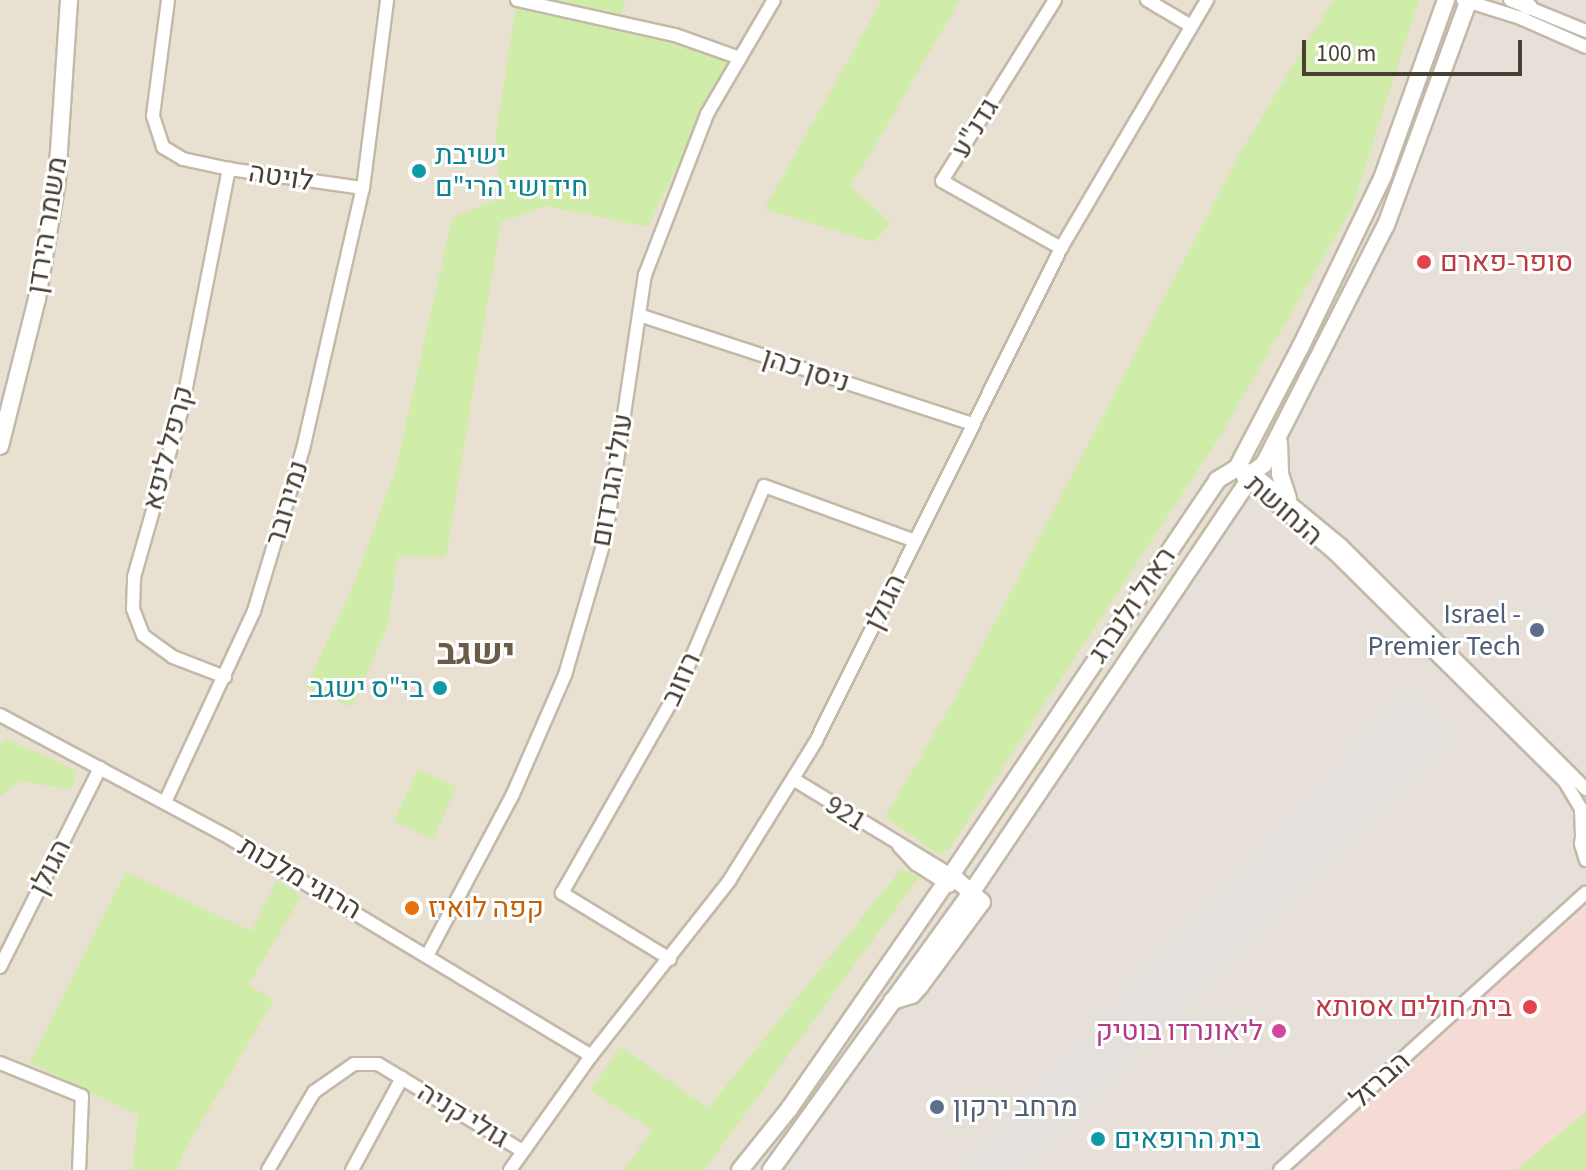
<!DOCTYPE html>
<html>
<head>
<meta charset="utf-8">
<style>
	body { margin:0 }
	#map { position:relative; width:1586px; height:1170px; overflow:hidden; background:#f4efe4; font-family:"Source Sans 3",Heebo,sans-serif }
	div>[style] { position:absolute }
	[style*='--x'] { left:calc(var(--x)*1px); top:calc(var(--y)*1px); width:calc(var(--w)*1px); rotate:calc(var(--a)*1deg) }
	.residential>* { inset:0; background:#e8e1d2 }
	.industrial>* { inset:0; background:#e6e0d9 }
	.medical>* { inset:0; background:#f6dad6 }
	.green>* { inset:0; background:#d0eca9 }
	.parking>* { inset:0; background:#e4e1dd }
	.roads { filter:drop-shadow(2px 0 #c3b9a9) drop-shadow(-2px 0 #c3b9a9) drop-shadow(0 2px #c3b9a9) drop-shadow(0 -2px #c3b9a9) }
	.minor>* { height:12px; margin:-6px; padding:0 6px; transform-origin:6px; border-radius:6px; background:#fff }
	.tertiary>* { height:16px; margin:-8px; padding:0 8px; transform-origin:8px; border-radius:8px; background:#fff }
	.dots>* { width:22px; height:22px; translate:-50% -50%; box-sizing:border-box; border:4px solid #fff; border-radius:50% }
	span { translate:-50% -50%; white-space:nowrap; text-align:center; line-height:1.15; -webkit-text-stroke:6px #fff; paint-order:stroke }
	.street-label { font-size:28px; color:#473f33 }
	.culture-label { font-size:28px; color:#0d838f }
	.left { translate:0 -50%; text-align:left }
	.right { translate:-100% -50%; text-align:right }
	.health-label { font-size:28px; color:#be3a42 }
	.service-label { font-size:28px; color:#4e5e75 }
	.food-label { font-size:28px; color:#c56008 }
	.hotel-label { font-size:28px; color:#b23c85 }
	.district-label { font-size:36px; color:#6b5c4a; font-weight:700 }
	.scale { position:absolute; left:1302px; top:40px; width:220px; height:36px; box-sizing:border-box; border:4px solid #473f33; border-top:0; padding-left:10px; font-size:24px; line-height:28px; white-space:nowrap; color:#473f33; -webkit-text-stroke:6px #fff; paint-order:stroke }
</style>
</head>
<body>
<div id="map">
	<div class="residential">
		<i style="clip-path:polygon(0 0,1586px 0,1586px 1170px,0 1170px)"></i>
	</div>
	<div class="industrial">
		<i style="clip-path:polygon(1457px 0,1586px 0,1586px 1111px,1516px 1170px,754px 1170px,1006px 822px,1232px 496px,1344px 290px,1403px 157px)"></i>
	</div>
	<div class="medical">
		<i style="clip-path:polygon(1586px 902px,1586px 1111px,1516px 1170px,1297px 1170px)"></i>
	</div>
	<div class="green">
		<i style="clip-path:polygon(517px 0,626px 0,618px 21px,732px 54px,648px 227px,545px 206px,501px 222px,446px 557px,398px 556px,387px 627px,352px 707px,306px 687px,355px 581px,396px 469px,452px 218px,500px 198px,496px 132px)"></i>
		<i style="clip-path:polygon(882px 0,960px 0,851px 187px,891px 223px,874px 242px,764px 209px)"></i>
		<i style="clip-path:polygon(1333px 0,1419px 0,1352px 208px,1222px 433px,949px 850px,939px 855px,885px 817px,958px 693px,1240px 153px)"></i>
		<i style="clip-path:polygon(5px 738px,77px 771px,71px 790px,21px 781px,0 796px,0 746px)"></i>
		<i style="clip-path:polygon(418px 769px,457px 787px,433px 839px,394px 821px)"></i>
		<i style="clip-path:polygon(901px 869px,919px 877px,704px 1170px,623px 1170px,653px 1130px,590px 1091px,620px 1046px,708px 1108px)"></i>
		<i style="clip-path:polygon(126px 872px,251px 931px,277px 880px,302px 896px,248px 985px,274px 1000px,183px 1153px,177px 1170px,133px 1170px,138px 1115px,30px 1063px)"></i>
		<i style="clip-path:polygon(1586px 1111px,1586px 1170px,1516px 1170px)"></i>
	</div>
	<div class="parking">
		<i style="clip-path:polygon(1410px 685px,1457px 733px,1019px 1170px,957px 1170px)"></i>
	</div>
	<div class="roads">
		<div class="minor">
			<i style="--x:168;--y:0;--w:117;--a:97.4"></i>
			<i style="--x:153;--y:116;--w:33;--a:72"></i>
			<i style="--x:163;--y:147;--w:23;--a:31"></i>
			<i style="--x:183;--y:159;--w:47;--a:12.3"></i>
			<i style="--x:229;--y:169;--w:135;--a:8.1"></i>
			<i style="--x:363;--y:188;--w:190;--a:-82.7"></i>
			<i style="--x:517;--y:0;--w:162;--a:12.5"></i>
			<i style="--x:675;--y:35;--w:69;--a:19.5"></i>
			<i style="--x:1055;--y:0;--w:213;--a:122"></i>
			<i style="--x:942;--y:181;--w:137;--a:29.4"></i>
			<i style="--x:1147;--y:0;--w:51;--a:30.6"></i>
			<i style="--x:1463;--y:0;--w:58;--a:17.2"></i>
			<i style="--x:1518;--y:17;--w:74;--a:23.8"></i>
			<i style="--x:1510;--y:0;--w:82;--a:22.2"></i>
			<i style="--x:639;--y:315;--w:351;--a:18.1"></i>
			<i style="--x:1250;--y:470;--w:118;--a:39.5"></i>
			<i style="--x:1341;--y:545;--w:346;--a:44.9"></i>
			<i style="--x:1243;--y:477;--w:120;--a:39.9"></i>
			<i style="--x:1335;--y:554;--w:324;--a:44.7"></i>
			<i style="--x:1565;--y:782;--w:31;--a:59"></i>
			<i style="--x:1581;--y:809;--w:23;--a:88"></i>
			<i style="--x:225;--y:677;--w:56;--a:-159"></i>
			<i style="--x:173;--y:657;--w:37;--a:-144"></i>
			<i style="--x:143;--y:635;--w:28;--a:-111"></i>
			<i style="--x:133;--y:609;--w:32;--a:-88"></i>
			<i style="--x:134;--y:577;--w:176;--a:-74.1"></i>
			<i style="--x:182;--y:408;--w:244;--a:-78.9"></i>
			<i style="--x:0;--y:715;--w:261;--a:28.1"></i>
			<i style="--x:230;--y:838;--w:422;--a:31.1"></i>
			<i style="--x:793;--y:779;--w:185;--a:31.3"></i>
			<i style="--x:165;--y:802;--w:211;--a:-65"></i>
			<i style="--x:254;--y:611;--w:169;--a:-73.2"></i>
			<i style="--x:303;--y:449;--w:268;--a:-77.1"></i>
			<i style="--x:1583;--y:828;--w:16;--a:97"></i>
			<i style="--x:1581;--y:844;--w:17;--a:73"></i>
			<i style="--x:899;--y:846;--w:25;--a:47"></i>
			<i style="--x:916;--y:864;--w:40;--a:32.9"></i>
			<i style="--x:428;--y:954;--w:181;--a:-62"></i>
			<i style="--x:513;--y:794;--w:130;--a:-66.4"></i>
			<i style="--x:565;--y:675;--w:146;--a:-73.7"></i>
			<i style="--x:606;--y:535;--w:263;--a:-81.5"></i>
			<i style="--x:645;--y:275;--w:173;--a:-68.9"></i>
			<i style="--x:707;--y:114;--w:132;--a:-59.6"></i>
			<i style="--x:670;--y:959;--w:127;--a:-148.6"></i>
			<i style="--x:562;--y:893;--w:234;--a:-60.3"></i>
			<i style="--x:678;--y:690;--w:221;--a:-67.1"></i>
			<i style="--x:764;--y:486;--w:161;--a:20"></i>
			<i style="--x:0;--y:967;--w:223;--a:-63.3"></i>
			<i style="--x:0;--y:1063;--w:88;--a:21.9"></i>
			<i style="--x:82;--y:1096;--w:74;--a:92.3"></i>
			<i style="--x:268;--y:1170;--w:91;--a:-59.5"></i>
			<i style="--x:314;--y:1092;--w:49;--a:-35"></i>
			<i style="--x:354;--y:1064;--w:24;--a:0"></i>
			<i style="--x:378;--y:1064;--w:169;--a:31"></i>
			<i style="--x:352;--y:1170;--w:105;--a:-61.5"></i>
			<i style="--x:510;--y:1170;--w:140;--a:-54.6"></i>
			<i style="--x:591;--y:1056;--w:223;--a:-51.7"></i>
			<i style="--x:729;--y:881;--w:165;--a:-58.1"></i>
			<i style="--x:816;--y:741;--w:551;--a:-63.57"></i>
			<i style="--x:1061;--y:248;--w:288;--a:-59.5"></i>
			<i style="--x:1280;--y:1170;--w:413;--a:-42.2"></i>
		</div>
		<div class="tertiary">
			<i style="--x:1520;--y:0;--w:11;--a:38"></i>
			<i style="--x:1279;--y:443;--w:31;--a:88"></i>
			<i style="--x:1280;--y:474;--w:26;--a:72"></i>
			<i style="--x:0;--y:446;--w:152;--a:-75.9"></i>
			<i style="--x:37;--y:299;--w:120;--a:-80.4"></i>
			<i style="--x:57;--y:181;--w:181;--a:-86.2"></i>
			<i style="--x:892;--y:1001;--w:21;--a:-17"></i>
			<i style="--x:912;--y:995;--w:12;--a:-48"></i>
			<i style="--x:920;--y:986;--w:104;--a:-53.6"></i>
			<i style="--x:982;--y:902;--w:41;--a:-138.9"></i>
			<i style="--x:740;--y:1170;--w:78;--a:-51.2"></i>
			<i style="--x:789;--y:1109;--w:274;--a:-55.3"></i>
			<i style="--x:945;--y:884;--w:487;--a:-56"></i>
			<i style="--x:1217;--y:480;--w:23;--a:-31"></i>
			<i style="--x:1237;--y:468;--w:138;--a:-62.3"></i>
			<i style="--x:1301;--y:346;--w:189;--a:-64.2"></i>
			<i style="--x:1383;--y:176;--w:187;--a:-70.3"></i>
			<i style="--x:771;--y:1170;--w:342;--a:-54.2"></i>
			<i style="--x:971;--y:893;--w:509;--a:-56.06"></i>
			<i style="--x:1255;--y:471;--w:11;--a:-38"></i>
			<i style="--x:1264;--y:464;--w:268;--a:-63"></i>
			<i style="--x:1386;--y:225;--w:240;--a:-69.8"></i>
		</div>
	</div>
	<div class="dots">
		<i style="left:419px;top:171px;background:#0f9aa8"></i>
		<i style="left:1424px;top:262px;background:#e0444e"></i>
		<i style="left:1537px;top:630px;background:#5c6f8a"></i>
		<i style="left:440px;top:688px;background:#0f9aa8"></i>
		<i style="left:412px;top:908px;background:#e8710a"></i>
		<i style="left:1530px;top:1007px;background:#e0444e"></i>
		<i style="left:1279px;top:1031px;background:#d1479c"></i>
		<i style="left:937px;top:1107px;background:#5c6f8a"></i>
		<i style="left:1098px;top:1139px;background:#0f9aa8"></i>
	</div>
	<div class="street-label">
		<span style="left:975px;top:128px;rotate:-58deg">גדנ"ע</span>
		<span style="left:281px;top:177px;rotate:9deg">לויטה</span>
		<span style="left:47px;top:225px;rotate:-81deg">משמר הירדן</span>
		<span style="left:806px;top:370px;rotate:18deg">ניסן כהן</span>
		<span style="left:168px;top:448px;rotate:-75deg">קרפל ליפא</span>
		<span style="left:612px;top:480px;rotate:-80deg">עולי הגרדום</span>
		<span style="left:287px;top:503px;rotate:-73deg">נמירובר</span>
		<span style="left:1284px;top:510px;rotate:41deg">הנחושת</span>
		<span style="left:885px;top:602px;rotate:-64deg">הגולן</span>
		<span style="left:1132px;top:605px;rotate:-56deg">ראול ולנברג</span>
		<span style="left:681px;top:679px;rotate:-65deg">רוזוב</span>
		<span style="left:846px;top:813px;rotate:32deg">921</span>
		<span style="left:50px;top:867px;rotate:-63deg">הגולן</span>
		<span style="left:300px;top:878px;rotate:30deg">הרוגי מלכות</span>
		<span style="left:1380px;top:1080px;rotate:-42deg">הברזל</span>
		<span style="left:463px;top:1115px;rotate:31deg">גולי קניה</span>
	</div>
	<div class="culture-label">
		<span class="left" style="left:435px;top:171px">ישיבת<br>חידושי הרי"ם</span>
		<span class="right" style="left:424px;top:688px">בי"ס ישגב</span>
		<span class="left" style="left:1114px;top:1139px">בית הרופאים</span>
	</div>
	<div class="health-label">
		<span class="left" style="left:1440px;top:262px">סופר-פארם</span>
		<span class="right" style="left:1512px;top:1007px">בית חולים אסותא</span>
	</div>
	<div class="service-label">
		<span class="right" style="left:1521px;top:630px">Israel -<br>Premier Tech</span>
		<span class="left" style="left:953px;top:1107px">מרחב ירקון</span>
	</div>
	<div class="food-label">
		<span class="left" style="left:428px;top:908px">קפה לואיז</span>
	</div>
	<div class="hotel-label">
		<span class="right" style="left:1263px;top:1031px">ליאונרדו בוטיק</span>
	</div>
	<div class="district-label">
		<span style="left:476px;top:653px">ישגב</span>
	</div>
	<div class="scale">100 m</div>
</div>
</body>
</html>
